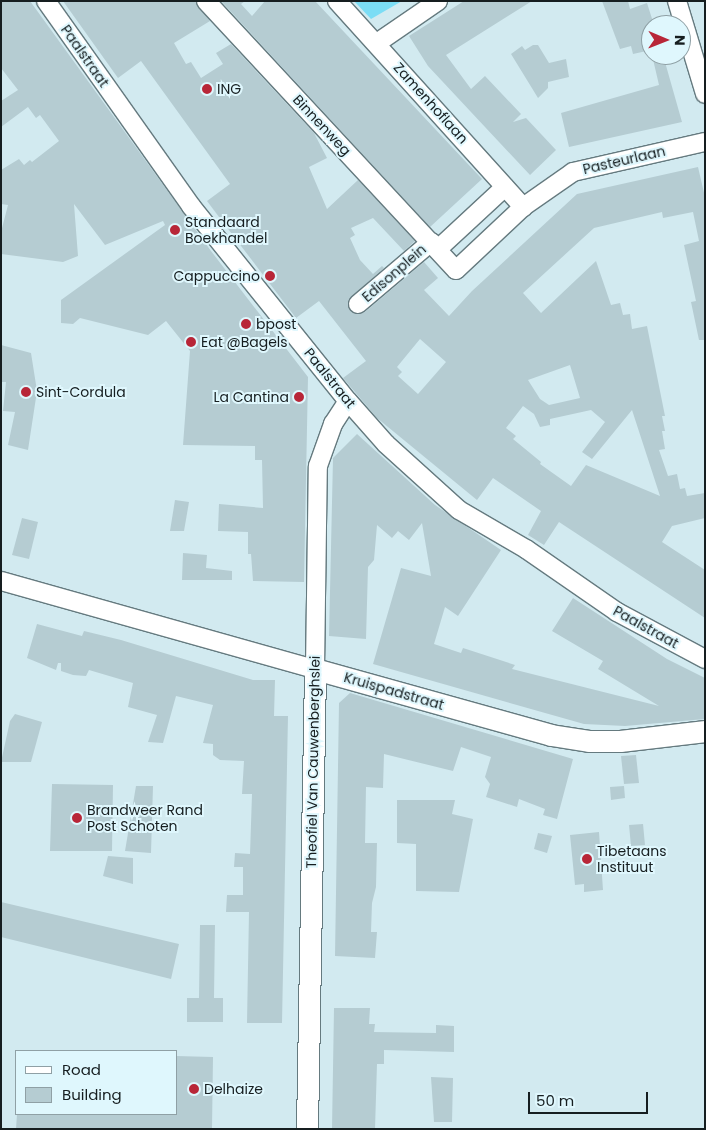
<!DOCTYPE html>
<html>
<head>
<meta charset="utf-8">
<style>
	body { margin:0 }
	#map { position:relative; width:706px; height:1130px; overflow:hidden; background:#d2eaf0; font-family:Poppins,sans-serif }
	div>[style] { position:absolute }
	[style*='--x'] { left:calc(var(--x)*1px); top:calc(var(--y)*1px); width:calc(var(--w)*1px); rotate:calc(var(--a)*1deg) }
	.green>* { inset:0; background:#7bddf5 }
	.building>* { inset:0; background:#b5ccd2 }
	.roads { filter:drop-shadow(1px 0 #657a7f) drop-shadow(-1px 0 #657a7f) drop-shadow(0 1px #657a7f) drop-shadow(0 -1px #657a7f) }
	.minor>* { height:18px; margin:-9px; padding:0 9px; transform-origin:9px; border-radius:9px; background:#fff }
	.tertiary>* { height:21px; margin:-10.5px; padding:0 10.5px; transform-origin:10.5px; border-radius:10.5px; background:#fff }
	.dots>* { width:14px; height:14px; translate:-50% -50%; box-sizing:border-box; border:2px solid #dff7fd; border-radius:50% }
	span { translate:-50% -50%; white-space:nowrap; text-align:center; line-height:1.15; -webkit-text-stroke:4px #dff7fd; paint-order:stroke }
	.street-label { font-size:14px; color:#161e20 }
	.poi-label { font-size:14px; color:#161e20 }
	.left { translate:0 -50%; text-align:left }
	.right { translate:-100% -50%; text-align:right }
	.frame { position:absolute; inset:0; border:2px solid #161e20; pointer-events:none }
	.legend { position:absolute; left:15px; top:1050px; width:162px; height:65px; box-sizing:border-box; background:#dff7fd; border:1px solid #8fa0a5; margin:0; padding:6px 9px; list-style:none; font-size:15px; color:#161e20 }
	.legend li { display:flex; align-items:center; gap:10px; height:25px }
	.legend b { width:25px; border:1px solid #8fa0a5 }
	.north { position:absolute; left:641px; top:15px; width:50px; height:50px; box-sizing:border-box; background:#dff7fd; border:1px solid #8fa0a5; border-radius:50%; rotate:91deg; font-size:14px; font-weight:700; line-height:20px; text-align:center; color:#161e20 }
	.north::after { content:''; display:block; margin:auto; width:18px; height:22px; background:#b82638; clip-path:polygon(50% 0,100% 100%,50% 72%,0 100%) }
	.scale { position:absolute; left:528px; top:1092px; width:120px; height:22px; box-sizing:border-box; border:2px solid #161e20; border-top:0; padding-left:6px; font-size:15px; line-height:18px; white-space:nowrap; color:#161e20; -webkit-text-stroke:4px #dff7fd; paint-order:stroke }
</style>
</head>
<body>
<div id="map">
	<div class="green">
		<i style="clip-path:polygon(354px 1px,402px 1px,371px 19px)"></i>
	</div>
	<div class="building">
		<i style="clip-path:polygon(1px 1px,30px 1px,211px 251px,308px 377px,304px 582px,253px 581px,251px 554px,248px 554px,248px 532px,218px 531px,219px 504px,263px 508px,262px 460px,255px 460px,255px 446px,183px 445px,190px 351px,166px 321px,148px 335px,80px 318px,73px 324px,61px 323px,61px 300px,165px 225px,163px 221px,105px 245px,74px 204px,78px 256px,63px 262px,1px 254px,1px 232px,8px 205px,1px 204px,1px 170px,19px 159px,24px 165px,30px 160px,32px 162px,59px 141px,40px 115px,36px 118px,28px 107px,1px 127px,1px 101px,18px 90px,1px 68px)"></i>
		<i style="clip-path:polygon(evenodd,63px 1px,196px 1px,210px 21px,174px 43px,186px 64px,191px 62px,201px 78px,223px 64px,216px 53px,231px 44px,314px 133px,327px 158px,309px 167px,327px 209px,358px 180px,415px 241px,404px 251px,373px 218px,351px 228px,355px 235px,350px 238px,360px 260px,373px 274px,382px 266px,384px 268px,348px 300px,348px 306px,355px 314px,365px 312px,424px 262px,438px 278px,424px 290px,449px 316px,472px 291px,577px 194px,698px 167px,705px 197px,705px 340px,699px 340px,691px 302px,696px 301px,684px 245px,699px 241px,693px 212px,663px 218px,662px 212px,594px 228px,523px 293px,541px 313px,596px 261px,611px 305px,620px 303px,623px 315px,630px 314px,632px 329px,647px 326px,665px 416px,662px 416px,665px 431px,662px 431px,665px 449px,659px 450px,668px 476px,677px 474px,680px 489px,685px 488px,687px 496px,705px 493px,705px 518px,672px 526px,662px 542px,705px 570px,705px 618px,559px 522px,544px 545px,528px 535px,541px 511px,493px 478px,477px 500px,377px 418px,343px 378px,366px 361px,319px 301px,296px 318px,222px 221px,207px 201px,230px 184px,141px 61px,118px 78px,63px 1px,420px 339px,446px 362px,418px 394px,398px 376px,402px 372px,397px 367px,420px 339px,63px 1px,570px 365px,580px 398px,549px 405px,540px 399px,528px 380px,570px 365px,63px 1px,523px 406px,534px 414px,540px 427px,550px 425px,550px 419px,591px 410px,605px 422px,582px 452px,592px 459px,632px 410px,660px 496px,586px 465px,571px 486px,540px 464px,541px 462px,513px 439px,516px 436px,506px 428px,523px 406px)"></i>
		<i style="clip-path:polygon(221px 1px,245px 1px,241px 4px,252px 16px,265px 1px,315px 1px,482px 179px,430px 227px)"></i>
		<i style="clip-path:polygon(464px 1px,532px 1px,446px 55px,471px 89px,485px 76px,521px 114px,513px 122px,526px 118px,556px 150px,530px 175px,428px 66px,409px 36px)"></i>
		<i style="clip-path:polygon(602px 1px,628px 1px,630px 9px,647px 3px,654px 25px,651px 25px,651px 50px,633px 54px,631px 46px,620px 49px)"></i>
		<i style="clip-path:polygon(533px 45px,538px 45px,549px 63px,566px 59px,569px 77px,548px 82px,548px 88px,538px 98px,511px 54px,522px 46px,525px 50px)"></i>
		<i style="clip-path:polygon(652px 55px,663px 55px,682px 122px,569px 147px,561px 113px,659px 85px)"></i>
		<i style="clip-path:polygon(1px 345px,31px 353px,37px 391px,28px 450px,8px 445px,15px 412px,3px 411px,6px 382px,1px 382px)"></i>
		<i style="clip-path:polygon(357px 434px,435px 505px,501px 550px,458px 616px,445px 607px,434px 644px,461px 653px,463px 648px,515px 665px,512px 669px,659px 706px,598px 669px,603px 661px,552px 631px,573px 598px,667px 659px,705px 678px,705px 719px,625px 726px,584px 724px,373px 664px,401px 568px,431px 576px,422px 523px,409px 540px,398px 531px,392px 538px,377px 525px,374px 560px,368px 567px,366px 639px,329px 636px,333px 458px)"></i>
		<i style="clip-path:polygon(175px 500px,189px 502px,184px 531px,170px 531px)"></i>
		<i style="clip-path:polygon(22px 518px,38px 522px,29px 559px,12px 555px)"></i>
		<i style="clip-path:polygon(183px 553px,207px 555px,206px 568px,232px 571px,232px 580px,182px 580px)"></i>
		<i style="clip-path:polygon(37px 624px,82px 636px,84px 631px,121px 640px,253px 680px,275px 680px,274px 716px,288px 716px,282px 1023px,247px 1023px,249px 912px,226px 912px,227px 895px,243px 895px,243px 867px,234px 867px,235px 853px,250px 854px,252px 794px,242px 794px,244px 761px,220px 760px,213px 755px,213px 744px,203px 743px,213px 705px,176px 696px,163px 743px,148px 742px,157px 715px,128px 707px,133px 683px,89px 670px,86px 676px,73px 675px,61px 671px,61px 663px,58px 663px,56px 670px,27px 658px)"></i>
		<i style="clip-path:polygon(350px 693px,573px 759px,557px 819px,543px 815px,545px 809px,519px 799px,517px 807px,486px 797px,490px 784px,485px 777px,491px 757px,461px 747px,453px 771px,384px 754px,383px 788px,366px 787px,365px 843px,377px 843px,376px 887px,372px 903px,371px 932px,377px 932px,375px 958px,335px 956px,339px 703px)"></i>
		<i style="clip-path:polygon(15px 714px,42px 722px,31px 762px,1px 762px,10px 721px)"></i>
		<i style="clip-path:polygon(636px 755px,639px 783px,624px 784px,621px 756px)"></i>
		<i style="clip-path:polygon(52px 784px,113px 785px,112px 851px,50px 851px)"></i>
		<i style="clip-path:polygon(136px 786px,153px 786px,151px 853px,125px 851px)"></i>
		<i style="clip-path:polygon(624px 786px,625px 798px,611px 800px,610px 787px)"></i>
		<i style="clip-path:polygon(397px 800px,455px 800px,452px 814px,473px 819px,459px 892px,416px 891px,416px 844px,397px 843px)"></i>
		<i style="clip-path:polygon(643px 824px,645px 845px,631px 846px,629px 825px)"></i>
		<i style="clip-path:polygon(599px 832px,603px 890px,584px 892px,584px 884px,575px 885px,570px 835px)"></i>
		<i style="clip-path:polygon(538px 833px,552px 836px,547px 853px,534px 849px)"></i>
		<i style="clip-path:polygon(108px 856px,133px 858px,133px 884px,103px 876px)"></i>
		<i style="clip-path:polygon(1px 902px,179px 944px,171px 979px,1px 937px)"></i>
		<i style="clip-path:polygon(200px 925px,215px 925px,214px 998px,223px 998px,223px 1022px,187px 1022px,187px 998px,199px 998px)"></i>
		<i style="clip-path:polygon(334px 1008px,370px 1008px,369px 1024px,375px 1024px,374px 1032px,436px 1033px,436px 1025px,454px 1026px,454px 1052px,384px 1050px,384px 1064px,377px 1064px,375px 1129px,332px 1129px)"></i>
		<i style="clip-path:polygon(176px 1056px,213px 1057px,212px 1129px,16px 1129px,17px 1114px,176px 1114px)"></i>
		<i style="clip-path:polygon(431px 1077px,453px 1078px,452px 1122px,434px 1122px)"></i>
	</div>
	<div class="roads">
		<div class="minor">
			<i style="--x:46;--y:1;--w:251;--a:54.7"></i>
			<i style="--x:191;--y:206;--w:250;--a:51.2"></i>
			<i style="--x:348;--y:401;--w:57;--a:48.5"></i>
			<i style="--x:386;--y:444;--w:98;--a:42.1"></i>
			<i style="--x:459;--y:510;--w:78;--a:30.2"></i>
			<i style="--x:526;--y:549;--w:111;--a:34.7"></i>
			<i style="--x:617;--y:612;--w:100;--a:28.1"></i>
			<i style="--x:206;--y:1;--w:367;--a:47.1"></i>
			<i style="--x:456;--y:270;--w:92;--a:-43.2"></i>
			<i style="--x:523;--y:207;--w:61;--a:-35"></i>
			<i style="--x:573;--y:172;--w:135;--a:-12.8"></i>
			<i style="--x:337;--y:1;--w:278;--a:47.9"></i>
			<i style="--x:677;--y:1;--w:97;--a:73.2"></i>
			<i style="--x:377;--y:43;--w:74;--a:-34.5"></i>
			<i style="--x:438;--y:249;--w:91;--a:-42.8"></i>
			<i style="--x:358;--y:304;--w:96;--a:-40.3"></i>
			<i style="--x:1;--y:581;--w:326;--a:15.7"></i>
			<i style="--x:315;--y:669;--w:203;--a:-89.2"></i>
			<i style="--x:318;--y:466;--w:45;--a:-70.3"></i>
			<i style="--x:333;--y:424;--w:27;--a:-57"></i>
		</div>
		<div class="tertiary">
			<i style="--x:307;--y:1129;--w:460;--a:-89"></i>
			<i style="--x:315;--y:669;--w:245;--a:15.6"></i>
			<i style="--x:551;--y:735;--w:38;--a:9"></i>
			<i style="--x:589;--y:741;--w:31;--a:0"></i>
			<i style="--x:620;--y:741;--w:86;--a:-6.7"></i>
		</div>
	</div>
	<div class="dots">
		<i style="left:207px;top:89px;background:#b82638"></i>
		<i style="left:175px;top:230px;background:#b82638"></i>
		<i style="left:270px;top:276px;background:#b82638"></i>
		<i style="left:246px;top:324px;background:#b82638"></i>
		<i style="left:191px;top:342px;background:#b82638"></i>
		<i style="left:26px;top:392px;background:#b82638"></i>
		<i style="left:299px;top:397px;background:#b82638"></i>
		<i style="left:77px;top:818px;background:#b82638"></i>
		<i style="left:587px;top:859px;background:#b82638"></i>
		<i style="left:194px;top:1089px;background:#b82638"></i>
	</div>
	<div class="street-label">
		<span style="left:85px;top:56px;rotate:55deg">Paalstraat</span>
		<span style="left:431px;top:103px;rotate:48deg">Zamenhoflaan</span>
		<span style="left:322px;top:125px;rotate:47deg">Binnenweg</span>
		<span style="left:624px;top:160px;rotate:-13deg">Pasteurlaan</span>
		<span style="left:394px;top:273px;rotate:-41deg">Edisonplein</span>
		<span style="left:330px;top:378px;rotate:51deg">Paalstraat</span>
		<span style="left:646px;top:627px;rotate:29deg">Paalstraat</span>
		<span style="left:394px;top:691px;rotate:16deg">Kruispadstraat</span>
		<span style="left:313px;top:762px;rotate:-89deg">Theofiel Van Cauwenberghslei</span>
	</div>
	<div class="poi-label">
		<span class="left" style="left:217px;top:89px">ING</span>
		<span class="left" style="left:185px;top:230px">Standaard<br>Boekhandel</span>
		<span class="right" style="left:260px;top:276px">Cappuccino</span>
		<span class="left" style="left:256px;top:324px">bpost</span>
		<span class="left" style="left:201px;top:342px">Eat @Bagels</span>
		<span class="left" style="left:36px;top:392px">Sint-Cordula</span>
		<span class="right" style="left:289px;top:397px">La Cantina</span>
		<span class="left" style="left:87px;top:818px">Brandweer Rand<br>Post Schoten</span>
		<span class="left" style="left:597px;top:859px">Tibetaans<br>Instituut</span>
		<span class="left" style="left:204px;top:1089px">Delhaize</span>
	</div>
	<div class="frame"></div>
	<ul class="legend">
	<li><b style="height:6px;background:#fff"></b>Road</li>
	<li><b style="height:14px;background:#b5ccd2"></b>Building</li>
	</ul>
	<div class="north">N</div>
	<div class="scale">50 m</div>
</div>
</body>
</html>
